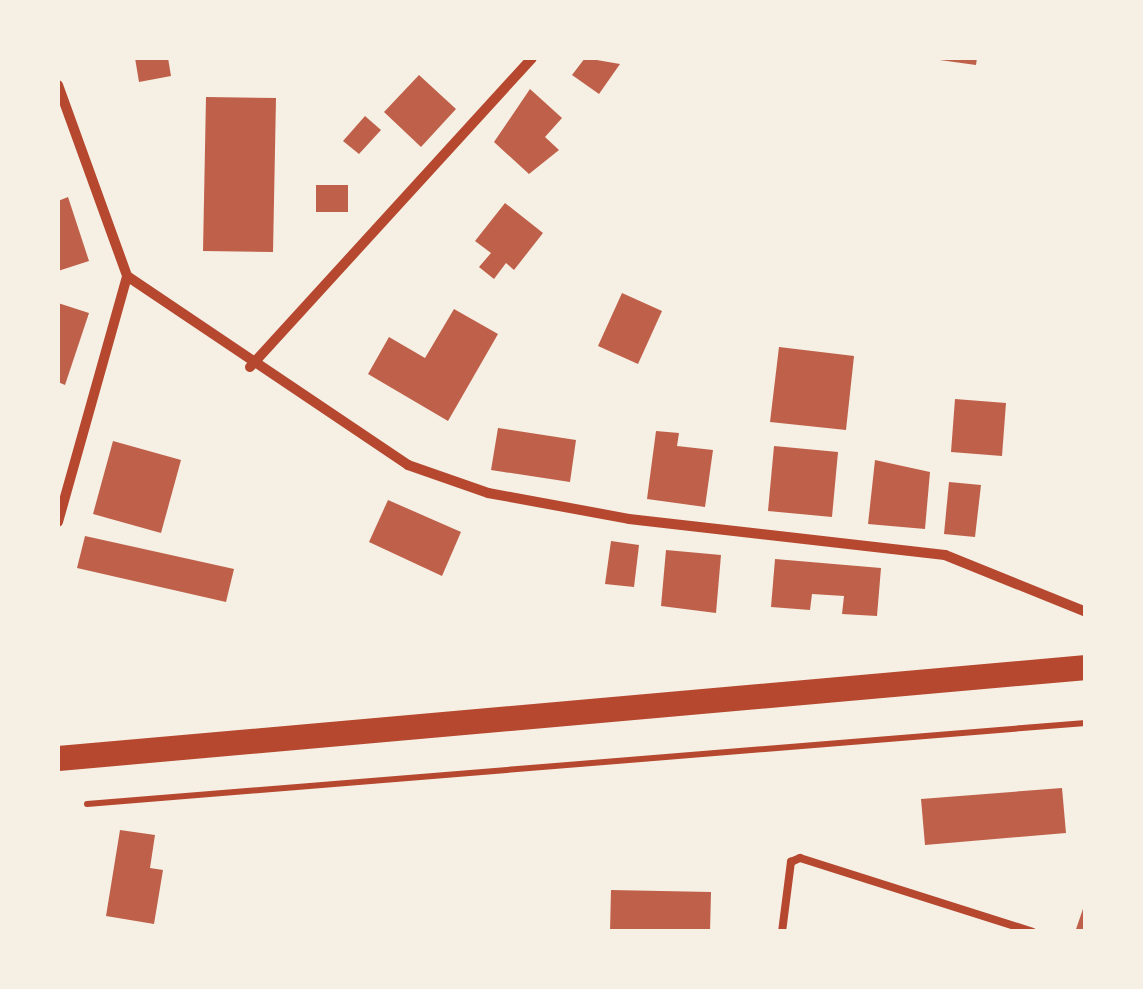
<!DOCTYPE html>
<html>
<head>
<meta charset="utf-8">
<style>
	body { margin:0 }
	#map { position:relative; width:1143px; height:989px; overflow:hidden; background:#f6efe4; font-family:"Fira Sans Condensed",sans-serif }
	div>[style] { position:absolute }
	[style*='--x'] { left:calc(var(--x)*1px); top:calc(var(--y)*1px); width:calc(var(--w)*1px); rotate:calc(var(--a)*1deg) }
	.building>* { inset:0; background:#bf614a }
	.path>* { height:6px; margin:-3px; padding:0 3px; transform-origin:3px; border-radius:3px; background:#b5482f }
	.service>* { height:8px; margin:-4px; padding:0 4px; transform-origin:4px; border-radius:4px; background:#b5482f }
	.minor>* { height:10px; margin:-5px; padding:0 5px; transform-origin:5px; border-radius:5px; background:#b5482f }
	.primary>* { height:25px; margin:-12.5px; padding:0 12.5px; transform-origin:12.5px; border-radius:12.5px; background:#b5482f }
	span { translate:-50% -50%; white-space:nowrap; text-align:center; line-height:1.15; -webkit-text-stroke:8px #f6efe4; paint-order:stroke }
	.frame { position:absolute; inset:0; border:60px solid #f6efe4; pointer-events:none }
</style>
</head>
<body>
<div id="map">
	<div class="building">
		<i style="clip-path:polygon(135px 58px,168px 58px,171px 76px,139px 82px)"></i>
		<i style="clip-path:polygon(585px 58px,620px 64px,599px 94px,572px 75px)"></i>
		<i style="clip-path:polygon(925px 58px,977px 58px,976px 65px)"></i>
		<i style="clip-path:polygon(419px 75px,456px 109px,421px 147px,384px 112px)"></i>
		<i style="clip-path:polygon(530px 89px,562px 118px,545px 137px,559px 150px,529px 174px,494px 142px)"></i>
		<i style="clip-path:polygon(206px 97px,276px 98px,273px 252px,203px 251px)"></i>
		<i style="clip-path:polygon(365px 116px,381px 130px,359px 154px,343px 141px)"></i>
		<i style="clip-path:polygon(316px 185px,348px 185px,348px 212px,316px 212px)"></i>
		<i style="clip-path:polygon(68px 197px,89px 261px,58px 271px,58px 201px)"></i>
		<i style="clip-path:polygon(505px 203px,543px 233px,514px 270px,506px 263px,494px 279px,479px 267px,491px 253px,475px 241px)"></i>
		<i style="clip-path:polygon(622px 293px,662px 311px,638px 364px,598px 346px)"></i>
		<i style="clip-path:polygon(58px 303px,89px 313px,65px 385px,58px 382px)"></i>
		<i style="clip-path:polygon(454px 309px,498px 334px,448px 421px,368px 374px,389px 337px,425px 358px)"></i>
		<i style="clip-path:polygon(779px 347px,854px 356px,846px 430px,770px 422px)"></i>
		<i style="clip-path:polygon(955px 399px,1006px 403px,1002px 456px,951px 452px)"></i>
		<i style="clip-path:polygon(498px 428px,576px 440px,570px 482px,491px 470px)"></i>
		<i style="clip-path:polygon(656px 431px,679px 433px,677px 446px,713px 450px,705px 507px,647px 499px)"></i>
		<i style="clip-path:polygon(113px 441px,181px 460px,161px 533px,93px 514px)"></i>
		<i style="clip-path:polygon(774px 446px,838px 452px,832px 517px,768px 511px)"></i>
		<i style="clip-path:polygon(875px 460px,930px 472px,925px 529px,868px 524px)"></i>
		<i style="clip-path:polygon(949px 482px,981px 485px,975px 537px,944px 534px)"></i>
		<i style="clip-path:polygon(388px 500px,461px 532px,442px 576px,369px 542px)"></i>
		<i style="clip-path:polygon(85px 536px,234px 569px,226px 602px,77px 568px)"></i>
		<i style="clip-path:polygon(611px 541px,639px 545px,634px 587px,605px 584px)"></i>
		<i style="clip-path:polygon(666px 550px,721px 555px,716px 613px,661px 606px)"></i>
		<i style="clip-path:polygon(775px 559px,881px 568px,877px 616px,842px 614px,844px 596px,812px 594px,810px 610px,771px 607px)"></i>
		<i style="clip-path:polygon(1062px 788px,1066px 833px,925px 845px,921px 799px)"></i>
		<i style="clip-path:polygon(120px 830px,155px 835px,150px 868px,163px 870px,154px 924px,106px 916px)"></i>
		<i style="clip-path:polygon(611px 890px,711px 892px,710px 932px,610px 932px)"></i>
		<i style="clip-path:polygon(1085px 903px,1086px 932px,1075px 932px)"></i>
	</div>
	<div class="path">
		<i style="--x:87;--y:804;--w:1002;--a:-4.64"></i>
	</div>
	<div class="service">
		<i style="--x:782;--y:932;--w:71;--a:-82.7"></i>
		<i style="--x:791;--y:862;--w:10;--a:-24"></i>
		<i style="--x:800;--y:858;--w:244;--a:17.6"></i>
	</div>
	<div class="minor">
		<i style="--x:58;--y:85;--w:203;--a:70.1"></i>
		<i style="--x:127;--y:276;--w:339;--a:33.9"></i>
		<i style="--x:408;--y:465;--w:85;--a:19.3"></i>
		<i style="--x:488;--y:493;--w:143;--a:10.4"></i>
		<i style="--x:629;--y:519;--w:318;--a:6.5"></i>
		<i style="--x:945;--y:555;--w:152;--a:22"></i>
		<i style="--x:250;--y:367;--w:418;--a:-47.6"></i>
		<i style="--x:58;--y:522;--w:255;--a:-74.3"></i>
	</div>
	<div class="primary">
		<i style="--x:58;--y:758;--w:1032;--a:-5.06"></i>
	</div>
	<div class="frame"></div>
</div>
</body>
</html>
